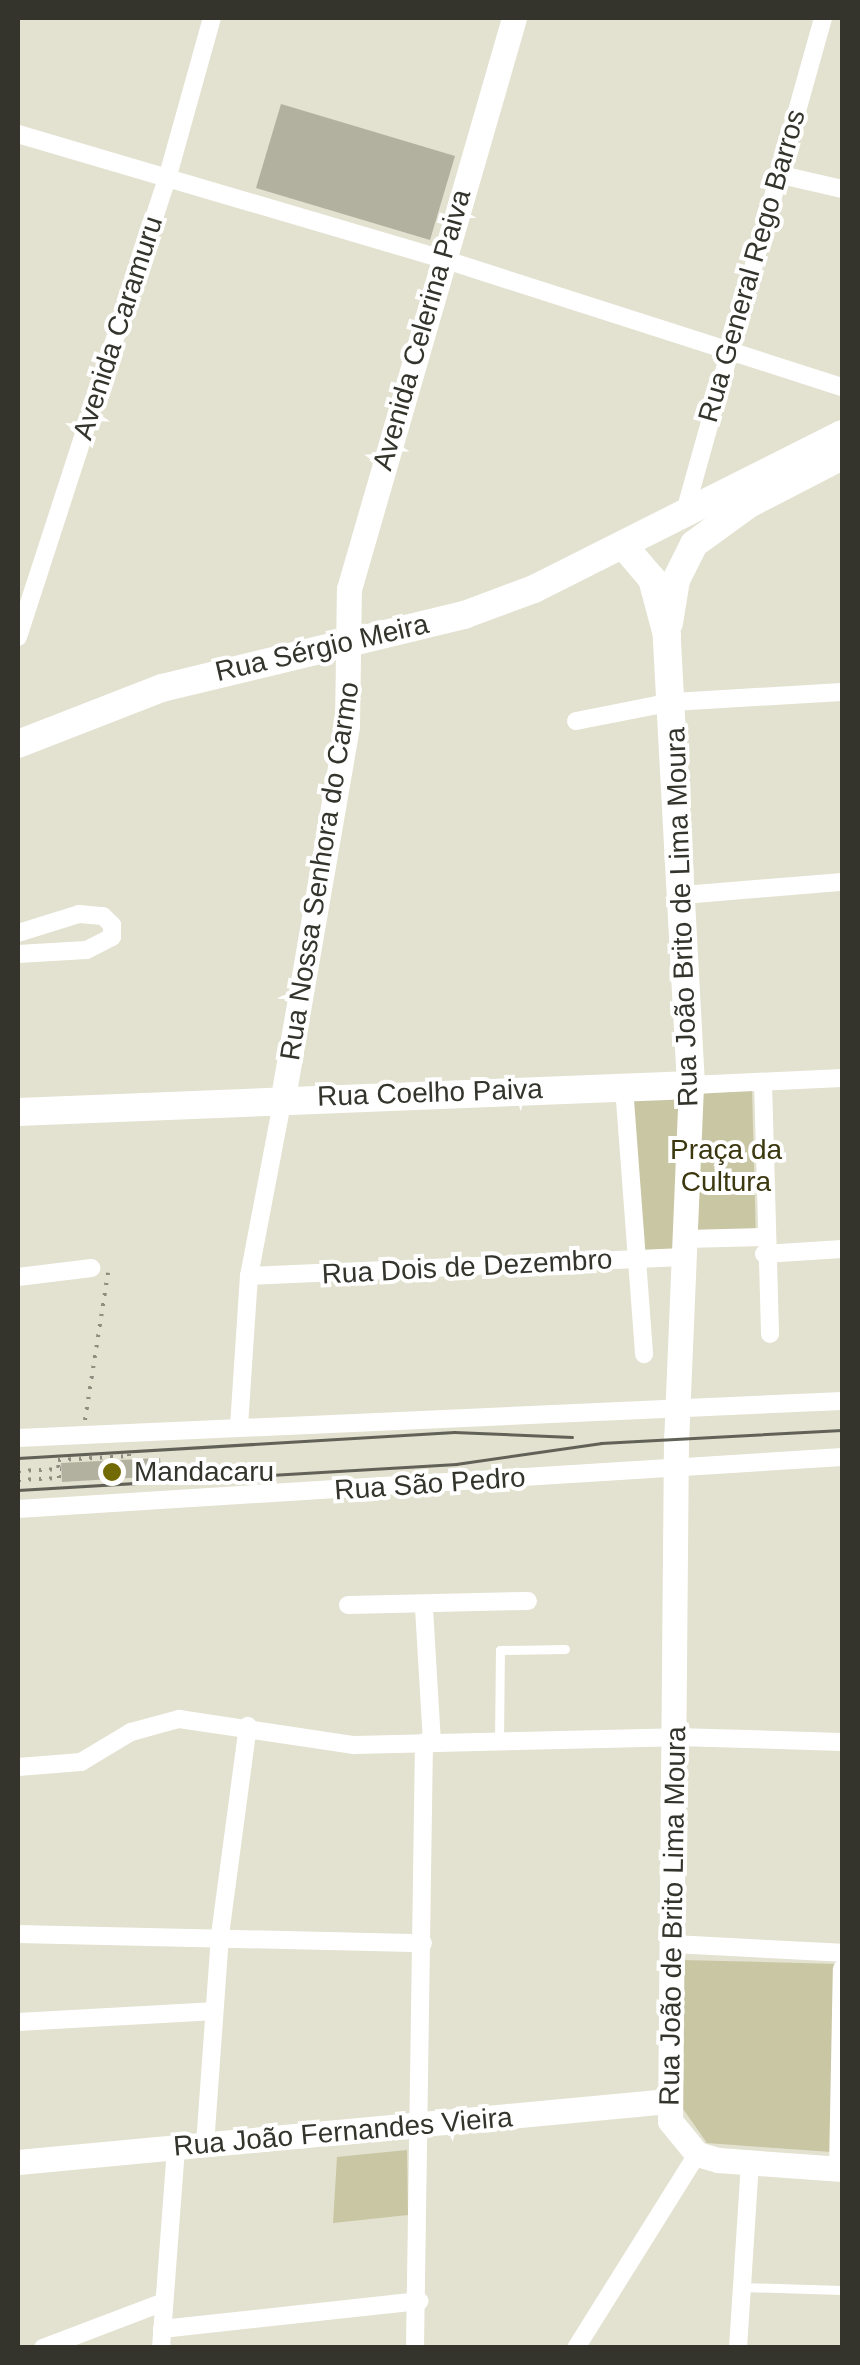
<!DOCTYPE html>
<html>
<head>
<meta charset="utf-8">
<style>
	body { margin:0 }
	#map { position:relative; width:860px; height:2365px; overflow:hidden; background:#e3e1cf; font-family:Helvetica,sans-serif }
	div>[style] { position:absolute }
	[style*='--x'] { left:calc(var(--x)*1px); top:calc(var(--y)*1px); width:calc(var(--w)*1px); rotate:calc(var(--a)*1deg) }
	.green>* { inset:0; background:#c9c6a4 }
	.building>* { inset:0; background:#b2b19f }
	.path>* { height:4px; margin-top:-2px; transform-origin:0; background:repeating-linear-gradient(90deg,#8e8d80 0 2.5px,transparent 0 10.5px) }
	.lane>* { height:9px; margin:-4.5px; padding:0 4.5px; transform-origin:4.5px; border-radius:4.5px; background:#fff }
	.street>* { height:18px; margin:-9px; padding:0 9px; transform-origin:9px; border-radius:9px; background:#fff }
	.secondary>* { height:25px; margin:-12.5px; padding:0 12.5px; transform-origin:12.5px; border-radius:12.5px; background:#fff }
	.primary>* { height:28px; margin:-14px; padding:0 14px; transform-origin:14px; border-radius:14px; background:#fff }
	.tram>* { height:2.5px; margin:-1.25px; padding:0 1.25px; transform-origin:1.25px; border-radius:1.25px; background:#616157 }
	.dots>* { width:28px; height:28px; translate:-50% -50%; box-sizing:border-box; border:5px solid #fff; border-radius:50% }
	span { translate:-50% -50%; white-space:nowrap; text-align:center; line-height:1.15; -webkit-text-stroke:8px #fff; paint-order:stroke }
	.street-label { font-size:28px; color:#34342d }
	.park-label { font-size:28px; color:#3b370f }
	.poi-label { font-size:28px; color:#34342d }
	.left { translate:0 -50%; text-align:left }
	.frame { position:absolute; inset:0; border:20px solid #34342d; pointer-events:none }
</style>
</head>
<body>
<div id="map">
	<div class="green">
		<i style="clip-path:polygon(752px 1090px,756px 1242px,696px 1242px,699px 1094px)"></i>
		<i style="clip-path:polygon(630px 1093px,681px 1094px,679px 1250px,639px 1250px)"></i>
		<i style="clip-path:polygon(682px 1960px,837px 1964px,831px 2152px,707px 2143px,676px 2099px)"></i>
		<i style="clip-path:polygon(407px 2150px,408px 2215px,333px 2223px,337px 2157px)"></i>
	</div>
	<div class="building">
		<i style="clip-path:polygon(281px 104px,455px 156px,430px 240px,256px 188px)"></i>
		<i style="clip-path:polygon(160px 1458px,162px 1476px,62px 1482px,61px 1463px)"></i>
	</div>
	<div class="path">
		<i style="--x:85;--y:1420;--w:149;--a:-81.1"></i>
		<i style="--x:18;--y:1471;--w:43;--a:-2.7"></i>
		<i style="--x:18;--y:1480;--w:41;--a:-2.8"></i>
		<i style="--x:59;--y:1478;--w:18;--a:-93"></i>
		<i style="--x:58;--y:1460;--w:71;--a:-3.2"></i>
		<i style="--x:129;--y:1456;--w:8;--a:-90"></i>
	</div>
	<div class="lane">
		<i style="--x:499;--y:1741;--w:91;--a:-89.4"></i>
		<i style="--x:500;--y:1650;--w:65;--a:-0.9"></i>
		<i style="--x:742;--y:2287;--w:100;--a:1.7"></i>
	</div>
	<div class="street">
		<i style="--x:18;--y:134;--w:443;--a:16.4"></i>
		<i style="--x:443;--y:259;--w:419;--a:17.8"></i>
		<i style="--x:777;--y:174;--w:67;--a:13"></i>
		<i style="--x:684;--y:515;--w:516;--a:-74.37"></i>
		<i style="--x:18;--y:637;--w:482;--a:-72"></i>
		<i style="--x:167;--y:179;--w:167;--a:-74.4"></i>
		<i style="--x:576;--y:721;--w:99;--a:-11.1"></i>
		<i style="--x:673;--y:702;--w:169;--a:-3.4"></i>
		<i style="--x:683;--y:895;--w:160;--a:-4.7"></i>
		<i style="--x:18;--y:933;--w:64;--a:-17.3"></i>
		<i style="--x:79;--y:914;--w:24;--a:5"></i>
		<i style="--x:103;--y:916;--w:13;--a:45"></i>
		<i style="--x:112;--y:925;--w:12;--a:90"></i>
		<i style="--x:112;--y:937;--w:29;--a:153"></i>
		<i style="--x:86;--y:950;--w:68;--a:176.6"></i>
		<i style="--x:763;--y:1082;--w:252;--a:88.4"></i>
		<i style="--x:691;--y:1085;--w:151;--a:-2.7"></i>
		<i style="--x:624;--y:1087;--w:268;--a:85.7"></i>
		<i style="--x:686;--y:1239;--w:78;--a:-1.5"></i>
		<i style="--x:764;--y:1254;--w:78;--a:-3.7"></i>
		<i style="--x:249;--y:1276;--w:435;--a:-2.5"></i>
		<i style="--x:18;--y:1277;--w:74;--a:-7"></i>
		<i style="--x:239;--y:1426;--w:150;--a:-86.2"></i>
		<i style="--x:249;--y:1276;--w:182;--a:-79.2"></i>
		<i style="--x:18;--y:1438;--w:825;--a:-2.57"></i>
		<i style="--x:18;--y:1509;--w:826;--a:-3.61"></i>
		<i style="--x:348;--y:1605;--w:180;--a:-1.3"></i>
		<i style="--x:424;--y:1608;--w:134;--a:86.6"></i>
		<i style="--x:18;--y:1767;--w:63;--a:-4.5"></i>
		<i style="--x:81;--y:1762;--w:58;--a:-31"></i>
		<i style="--x:131;--y:1732;--w:50;--a:-15.2"></i>
		<i style="--x:179;--y:1719;--w:177;--a:8.5"></i>
		<i style="--x:354;--y:1745;--w:322;--a:-1.4"></i>
		<i style="--x:676;--y:1737;--w:166;--a:1.7"></i>
		<i style="--x:18;--y:1934;--w:405;--a:1.3"></i>
		<i style="--x:673;--y:1944;--w:169;--a:3"></i>
		<i style="--x:18;--y:2022;--w:194;--a:-3.2"></i>
		<i style="--x:205;--y:2145;--w:211;--a:-85.9"></i>
		<i style="--x:220;--y:1935;--w:211;--a:-82.4"></i>
		<i style="--x:838;--y:2169;--w:200;--a:-88.9"></i>
		<i style="--x:162;--y:2329;--w:259;--a:-6.2"></i>
		<i style="--x:43;--y:2348;--w:129;--a:-20.8"></i>
		<i style="--x:161;--y:2348;--w:202;--a:-85.7"></i>
		<i style="--x:415;--y:2348;--w:606;--a:-89.15"></i>
		<i style="--x:576;--y:2348;--w:229;--a:-58"></i>
		<i style="--x:738;--y:2348;--w:184;--a:-86.3"></i>
	</div>
	<div class="secondary">
		<i style="--x:691;--y:1085;--w:353;--a:92.4"></i>
		<i style="--x:676;--y:1438;--w:683;--a:90.5"></i>
		<i style="--x:670;--y:2121;--w:43;--a:50.7"></i>
		<i style="--x:697;--y:2154;--w:22;--a:16"></i>
		<i style="--x:718;--y:2160;--w:124;--a:4.2"></i>
		<i style="--x:283;--y:1097;--w:376;--a:-80.2"></i>
		<i style="--x:347;--y:726;--w:137;--a:-89.2"></i>
		<i style="--x:349;--y:589;--w:594;--a:-73.88"></i>
		<i style="--x:18;--y:2162;--w:653;--a:-5.36"></i>
	</div>
	<div class="primary">
		<i style="--x:669;--y:623;--w:44;--a:-80.8"></i>
		<i style="--x:676;--y:580;--w:40;--a:-63.4"></i>
		<i style="--x:694;--y:544;--w:68;--a:-36"></i>
		<i style="--x:749;--y:504;--w:105;--a:-27.3"></i>
		<i style="--x:18;--y:744;--w:155;--a:-21.3"></i>
		<i style="--x:162;--y:688;--w:311;--a:-13.6"></i>
		<i style="--x:464;--y:615;--w:75;--a:-20.4"></i>
		<i style="--x:534;--y:589;--w:345;--a:-26.7"></i>
		<i style="--x:18;--y:1112;--w:674;--a:-2.3"></i>
		<i style="--x:691;--y:1085;--w:451;--a:-93.1"></i>
		<i style="--x:667;--y:635;--w:58;--a:-105"></i>
		<i style="--x:652;--y:579;--w:45;--a:-130.5"></i>
	</div>
	<div class="tram">
		<i style="--x:18;--y:1458;--w:437;--a:-3.4"></i>
		<i style="--x:454;--y:1432;--w:118;--a:2.4"></i>
		<i style="--x:18;--y:1490;--w:439;--a:-3.4"></i>
		<i style="--x:456;--y:1464;--w:147;--a:-8.2"></i>
		<i style="--x:601;--y:1443;--w:241;--a:-3.1"></i>
	</div>
	<div class="dots">
		<i style="left:112px;top:1472px;background:#736a03"></i>
	</div>
	<div class="street-label">
		<span style="left:752px;top:266px;rotate:-74deg">Rua General Rego Barros</span>
		<span style="left:118px;top:328px;rotate:-72deg">Avenida Caramuru</span>
		<span style="left:422px;top:330px;rotate:-74deg">Avenida Celerina Paiva</span>
		<span style="left:322px;top:648px;rotate:-13deg">Rua Sérgio Meira</span>
		<span style="left:320px;top:871px;rotate:-81deg">Rua Nossa Senhora do Carmo</span>
		<span style="left:682px;top:917px;rotate:-92deg">Rua João Brito de Lima Moura</span>
		<span style="left:430px;top:1093px;rotate:-2deg">Rua Coelho Paiva</span>
		<span style="left:467px;top:1267px;rotate:-3deg">Rua Dois de Dezembro</span>
		<span style="left:430px;top:1484px;rotate:-4deg">Rua São Pedro</span>
		<span style="left:673px;top:1916px;rotate:-89deg">Rua João de Brito Lima Moura</span>
		<span style="left:343px;top:2132px;rotate:-5deg">Rua João Fernandes Vieira</span>
	</div>
	<div class="park-label">
		<span style="left:726px;top:1166px">Praça da<br>Cultura</span>
	</div>
	<div class="poi-label">
		<span class="left" style="left:134px;top:1472px">Mandacaru</span>
	</div>
	<div class="frame"></div>
</div>
</body>
</html>
